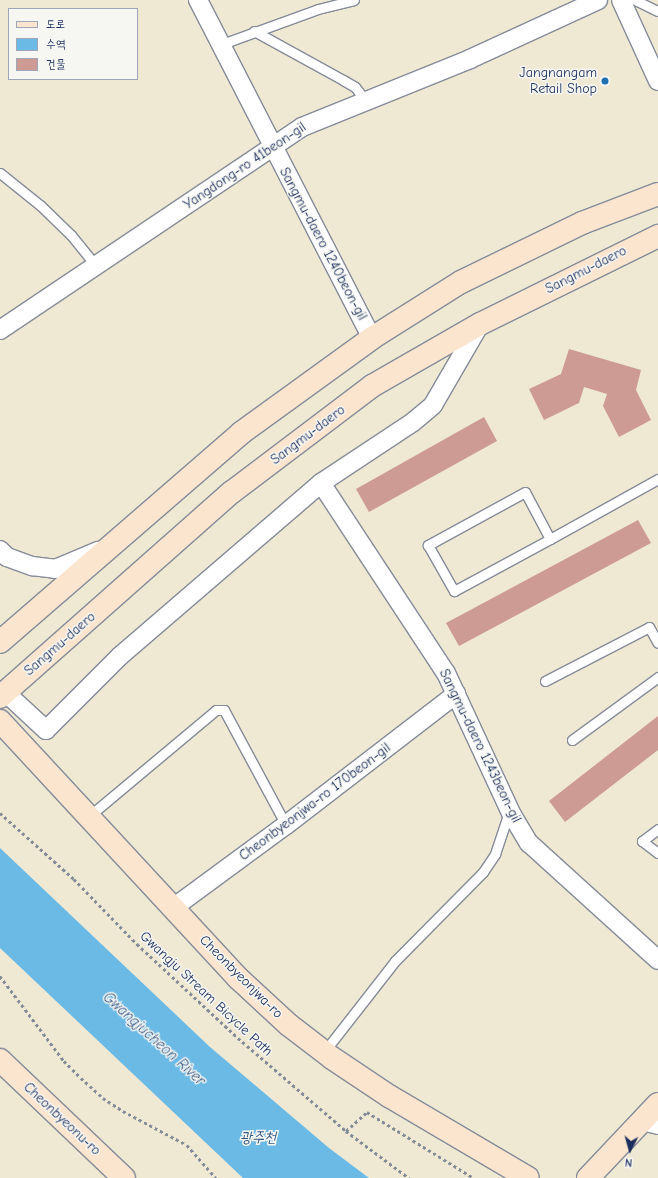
<!DOCTYPE html>
<html>
<head>
<meta charset="utf-8">
<style>
	body { margin:0 }
	#map { position:relative; width:658px; height:1178px; overflow:hidden; background:#efe9d4; font-family:"Comic Neue","Poor Story",sans-serif }
	div>[style] { position:absolute }
	[style*='--x'] { left:calc(var(--x)*1px); top:calc(var(--y)*1px); width:calc(var(--w)*1px); rotate:calc(var(--a)*1deg) }
	.water>* { inset:0; background:#6bbae6 }
	.building>* { inset:0; background:#ce9a94 }
	.path>* { height:2.5px; margin-top:-1.25px; transform-origin:0; background:repeating-linear-gradient(90deg,#858c99 0 3px,transparent 0 6px) }
	.roads { filter:drop-shadow(1px 0 #858c99) drop-shadow(-1px 0 #858c99) drop-shadow(0 1px #858c99) drop-shadow(0 -1px #858c99) }
	.lane>* { height:9px; margin:-4.5px; padding:0 4.5px; transform-origin:4.5px; border-radius:4.5px; background:#fff }
	.street>* { height:18px; margin:-9px; padding:0 9px; transform-origin:9px; border-radius:9px; background:#fff }
	.secondary>* { height:22px; margin:-11px; padding:0 11px; transform-origin:11px; border-radius:11px; background:#fbe5cf }
	.dots>* { width:11px; height:11px; translate:-50% -50%; box-sizing:border-box; border:2px solid #f6f6f2; border-radius:50% }
	span { translate:-50% -50%; white-space:nowrap; text-align:center; line-height:1.15; -webkit-text-stroke:3px #f6f6f2; paint-order:stroke }
	.poi-label { font-size:14px; color:#1b2f5e }
	.right { translate:-100% -50%; text-align:right }
	.street-label { font-size:14px; color:#1b2f5e }
	.water-label { font-size:15px; color:#335987; font-style:italic }
	.legend { position:absolute; left:8px; top:8px; width:130px; height:72px; box-sizing:border-box; background:#f6f6f2; border:1px solid #9ea6b7; margin:0; padding:5px 7px; list-style:none; font-size:12px; color:#1b2f5e }
	.legend li { display:flex; align-items:center; gap:8px; height:20px }
	.legend b { width:20px; border:1px solid #9ea6b7 }
	.north { position:absolute; left:610px; top:1130px; width:40px; height:40px; -webkit-text-stroke:3px #f6f6f2; paint-order:stroke; rotate:186deg; font-size:11px; font-weight:700; line-height:16px; text-align:center; color:#1b2f5e }
	.north::after { content:''; display:block; margin:auto; width:14px; height:18px; background:#1b2f5e; clip-path:polygon(50% 0,100% 100%,50% 72%,0 100%) }
</style>
</head>
<body>
<div id="map">
	<div class="water">
		<i style="clip-path:polygon(0 848px,210px 1047px,329px 1148px,369px 1178px,243px 1178px,0 948px)"></i>
	</div>
	<div class="building">
		<i style="clip-path:polygon(569px 349px,641px 370px,636px 390px,651px 420px,619px 437px,603px 406px,607px 394px,584px 387px,579px 403px,544px 420px,529px 389px,561px 374px)"></i>
		<i style="clip-path:polygon(484px 417px,497px 441px,369px 512px,356px 489px)"></i>
		<i style="clip-path:polygon(638px 520px,651px 543px,459px 646px,446px 623px)"></i>
		<i style="clip-path:polygon(658px 716px,658px 750px,565px 822px,549px 801px)"></i>
	</div>
	<div class="path">
		<i style="--x:0;--y:813;--w:99;--a:41.7"></i>
		<i style="--x:74;--y:879;--w:91;--a:45.9"></i>
		<i style="--x:137;--y:944;--w:138;--a:42.9"></i>
		<i style="--x:238;--y:1038;--w:143;--a:40.7"></i>
		<i style="--x:346;--y:1131;--w:79;--a:36.7"></i>
		<i style="--x:0;--y:976;--w:106;--a:53"></i>
		<i style="--x:64;--y:1061;--w:24;--a:45"></i>
		<i style="--x:81;--y:1078;--w:30;--a:42"></i>
		<i style="--x:103;--y:1098;--w:24;--a:33"></i>
		<i style="--x:123;--y:1111;--w:72;--a:28"></i>
		<i style="--x:187;--y:1145;--w:44;--a:48.7"></i>
		<i style="--x:346;--y:1131;--w:28;--a:-42"></i>
		<i style="--x:367;--y:1112;--w:126;--a:31.7"></i>
	</div>
	<div class="roads">
		<div class="lane">
			<i style="--x:635;--y:0;--w:25;--a:26"></i>
			<i style="--x:254;--y:31;--w:102;--a:28.8"></i>
			<i style="--x:343;--y:80;--w:14;--a:30"></i>
			<i style="--x:355;--y:87;--w:18;--a:52"></i>
			<i style="--x:222;--y:44;--w:102;--a:-20"></i>
			<i style="--x:318;--y:9;--w:37;--a:-14"></i>
			<i style="--x:0;--y:173;--w:51;--a:38.7"></i>
			<i style="--x:40;--y:205;--w:43;--a:44.1"></i>
			<i style="--x:71;--y:235;--w:40;--a:51"></i>
			<i style="--x:550;--y:539;--w:53;--a:-118"></i>
			<i style="--x:525;--y:492;--w:111;--a:151.3"></i>
			<i style="--x:428;--y:545;--w:53;--a:60.5"></i>
			<i style="--x:454;--y:591;--w:109;--a:-28.4"></i>
			<i style="--x:550;--y:539;--w:124;--a:-29.1"></i>
			<i style="--x:545;--y:681;--w:117;--a:-27.4"></i>
			<i style="--x:649;--y:627;--w:18;--a:61"></i>
			<i style="--x:572;--y:740;--w:107;--a:-36.2"></i>
			<i style="--x:88;--y:817;--w:167;--a:-39.9"></i>
			<i style="--x:216;--y:710;--w:8;--a:0"></i>
			<i style="--x:224;--y:710;--w:131;--a:61.7"></i>
			<i style="--x:658;--y:829;--w:20;--a:143"></i>
			<i style="--x:642;--y:841;--w:20;--a:37"></i>
			<i style="--x:324;--y:1052;--w:115;--a:-52"></i>
			<i style="--x:395;--y:961;--w:125;--a:-45.3"></i>
			<i style="--x:483;--y:872;--w:22;--a:-56"></i>
			<i style="--x:495;--y:854;--w:44;--a:-71.6"></i>
		</div>
		<div class="street">
			<i style="--x:198;--y:0;--w:380;--a:62.8"></i>
			<i style="--x:621;--y:0;--w:89;--a:65.4"></i>
			<i style="--x:0;--y:330;--w:364;--a:-33.9"></i>
			<i style="--x:302;--y:127;--w:181;--a:-22"></i>
			<i style="--x:470;--y:59;--w:141;--a:-24.7"></i>
			<i style="--x:321;--y:483;--w:227;--a:56.7"></i>
			<i style="--x:446;--y:673;--w:157;--a:65.1"></i>
			<i style="--x:512;--y:815;--w:33;--a:59"></i>
			<i style="--x:529;--y:843;--w:174;--a:42.2"></i>
			<i style="--x:0;--y:550;--w:10;--a:45"></i>
			<i style="--x:7;--y:557;--w:27;--a:20"></i>
			<i style="--x:32;--y:566;--w:23;--a:7"></i>
			<i style="--x:55;--y:569;--w:47;--a:-22.7"></i>
			<i style="--x:5;--y:692;--w:56;--a:42.8"></i>
			<i style="--x:46;--y:730;--w:105;--a:-45"></i>
			<i style="--x:120;--y:656;--w:265;--a:-40.7"></i>
			<i style="--x:321;--y:483;--w:110;--a:-33.5"></i>
			<i style="--x:413;--y:422;--w:26;--a:-40"></i>
			<i style="--x:433;--y:405;--w:94;--a:-59.9"></i>
			<i style="--x:173;--y:908;--w:140;--a:-36.3"></i>
			<i style="--x:286;--y:825;--w:215;--a:-37.6"></i>
			<i style="--x:642;--y:1121;--w:16;--a:14"></i>
		</div>
		<div class="secondary">
			<i style="--x:0;--y:642;--w:319;--a:-40.9"></i>
			<i style="--x:241;--y:433;--w:162;--a:-35.9"></i>
			<i style="--x:372;--y:338;--w:105;--a:-32.2"></i>
			<i style="--x:461;--y:282;--w:135;--a:-26"></i>
			<i style="--x:582;--y:223;--w:81;--a:-20.9"></i>
			<i style="--x:0;--y:697;--w:310;--a:-41.5"></i>
			<i style="--x:232;--y:492;--w:176;--a:-37.1"></i>
			<i style="--x:372;--y:386;--w:125;--a:-29.9"></i>
			<i style="--x:480;--y:324;--w:199;--a:-26.3"></i>
			<i style="--x:0;--y:721;--w:350;--a:47.2"></i>
			<i style="--x:238;--y:978;--w:69;--a:42.7"></i>
			<i style="--x:289;--y:1025;--w:54;--a:37.5"></i>
			<i style="--x:332;--y:1058;--w:69;--a:33.7"></i>
			<i style="--x:389;--y:1096;--w:161;--a:30.5"></i>
			<i style="--x:0;--y:1060;--w:171;--a:43.6"></i>
			<i style="--x:588;--y:1178;--w:102;--a:-46.6"></i>
		</div>
	</div>
	<div class="dots">
		<i style="left:605px;top:81px;background:#1f6fb2"></i>
	</div>
	<div class="poi-label">
		<span class="right" style="left:597px;top:81px">Jangnangam<br>Retail Shop</span>
	</div>
	<div class="street-label">
		<span style="left:245px;top:166px;rotate:-34deg">Yangdong-ro 41beon-gil</span>
		<span style="left:323px;top:244px;rotate:62deg">Sangmu-daero 1240beon-gil</span>
		<span style="left:586px;top:270px;rotate:-27deg">Sangmu-daero</span>
		<span style="left:308px;top:435px;rotate:-37deg">Sangmu-daero</span>
		<span style="left:60px;top:644px;rotate:-41deg">Sangmu-daero</span>
		<span style="left:480px;top:746px;rotate:64deg">Sangmu-daero 1243beon-gil</span>
		<span style="left:315px;top:802px;rotate:-37deg">Cheonbyeonjwa-ro 170beon-gil</span>
		<span style="left:241px;top:977px;rotate:45deg">Cheonbyeonjwa-ro</span>
		<span style="left:206px;top:994px;rotate:43deg">Gwangju Stream Bicycle Path</span>
		<span style="left:62px;top:1119px;rotate:43deg">Cheonbyeonu-ro</span>
	</div>
	<div class="water-label">
		<span style="left:154px;top:1039px;rotate:42deg">Gwangjucheon River</span>
		<span style="left:258px;top:1138px">광주천</span>
	</div>
	<ul class="legend">
	<li><b style="height:5px;background:#fbe5cf"></b>도로</li>
	<li><b style="height:11px;background:#6bbae6"></b>수역</li>
	<li><b style="height:11px;background:#ce9a94"></b>건물</li>
	</ul>
	<div class="north">N</div>
</div>
</body>
</html>
